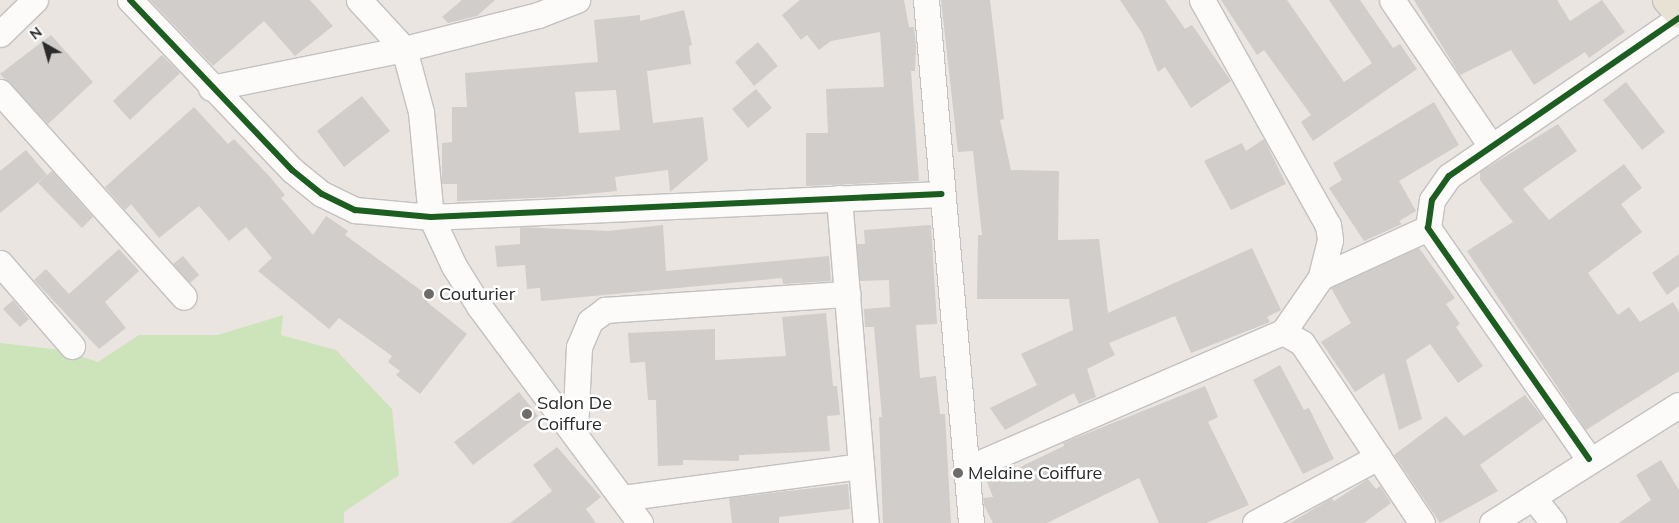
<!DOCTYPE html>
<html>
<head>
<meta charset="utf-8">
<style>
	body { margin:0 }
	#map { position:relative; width:1679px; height:523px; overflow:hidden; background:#eae5e0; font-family:Mulish,sans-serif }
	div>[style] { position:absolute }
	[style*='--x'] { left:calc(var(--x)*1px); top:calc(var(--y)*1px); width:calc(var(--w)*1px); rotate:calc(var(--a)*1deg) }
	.green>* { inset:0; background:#cde4ba }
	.building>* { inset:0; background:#d0cdca }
	.roads { filter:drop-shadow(1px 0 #c3c1c1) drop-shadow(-1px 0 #c3c1c1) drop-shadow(0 1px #c3c1c1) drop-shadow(0 -1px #c3c1c1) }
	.street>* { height:25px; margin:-12.5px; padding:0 12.5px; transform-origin:12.5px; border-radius:12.5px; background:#fcfbfa }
	.primary>* { height:28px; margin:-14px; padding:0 14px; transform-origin:14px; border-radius:14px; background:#e7e2d4 }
	.cycleway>* { height:6px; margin:-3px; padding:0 3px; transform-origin:3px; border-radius:3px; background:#1b5e20 }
	.dots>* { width:14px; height:14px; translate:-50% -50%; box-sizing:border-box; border:2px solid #fff; border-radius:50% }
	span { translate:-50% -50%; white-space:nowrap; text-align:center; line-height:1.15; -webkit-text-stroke:5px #fff; paint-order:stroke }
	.poi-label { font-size:18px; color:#2b2b2b }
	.left { translate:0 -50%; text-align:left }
	.north { position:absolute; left:20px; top:20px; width:50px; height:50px; -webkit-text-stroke:4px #fff; paint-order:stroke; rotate:322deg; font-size:14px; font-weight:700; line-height:20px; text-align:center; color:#2b2b2b }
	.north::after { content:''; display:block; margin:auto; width:18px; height:22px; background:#2b2b2b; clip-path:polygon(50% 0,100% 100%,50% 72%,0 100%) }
</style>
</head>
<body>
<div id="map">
	<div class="green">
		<i style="clip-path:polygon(283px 315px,281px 335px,336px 350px,392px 409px,399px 475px,344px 512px,344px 523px,0 523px,0 343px,62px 350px,98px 362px,139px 335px,218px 335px)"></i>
	</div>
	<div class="building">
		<i style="clip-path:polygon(150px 0,310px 0,333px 26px,295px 56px,264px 21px,213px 66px)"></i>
		<i style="clip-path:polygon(462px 0,495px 0,477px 16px,448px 23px,442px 17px)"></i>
		<i style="clip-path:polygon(800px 0,904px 0,909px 27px,914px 27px,916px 47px,915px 71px,911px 71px,919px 181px,806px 186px,806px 133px,828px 133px,826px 89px,884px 87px,880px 32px,831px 41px,819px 50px,807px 35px,801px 40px,782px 15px)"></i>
		<i style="clip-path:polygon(941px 0,990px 0,1004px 119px,1000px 120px,1011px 170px,1059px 171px,1058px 240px,1099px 239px,1108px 313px,1252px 248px,1281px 310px,1267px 317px,1270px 322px,1191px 353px,1175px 316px,1109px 343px,1115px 355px,1087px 369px,1096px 397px,1079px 404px,1074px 393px,1005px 430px,990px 408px,1037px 385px,1021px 354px,1073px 330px,1069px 299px,977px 299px,978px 235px,982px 235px,973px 151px,958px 152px)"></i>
		<i style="clip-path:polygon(1120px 0,1165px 0,1185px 29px,1192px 25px,1231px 81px,1191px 108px,1165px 67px,1158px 72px,1142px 33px)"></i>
		<i style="clip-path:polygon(1221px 0,1287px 0,1344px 82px,1372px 63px,1329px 0,1360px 0,1393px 48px,1400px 44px,1417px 69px,1313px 141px,1301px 122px,1311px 115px,1264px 50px,1257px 55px)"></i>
		<i style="clip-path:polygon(1414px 0,1557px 0,1570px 21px,1602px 0,1625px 32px,1589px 58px,1585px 52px,1534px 85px,1511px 50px,1460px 75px)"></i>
		<i style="clip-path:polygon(evenodd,684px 10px,692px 45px,689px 46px,691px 64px,647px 71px,653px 123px,703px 117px,708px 160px,670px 192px,668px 170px,615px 177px,617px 191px,557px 197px,457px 201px,457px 184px,442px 184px,442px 143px,452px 142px,452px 107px,467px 107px,465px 73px,598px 62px,594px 20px,640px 15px,640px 21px,684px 10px,616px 90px,620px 130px,579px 133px,575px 92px,616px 90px)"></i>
		<i style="clip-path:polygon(51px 35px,93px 82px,48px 124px,0 74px)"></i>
		<i style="clip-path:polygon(758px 42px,778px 66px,754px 86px,735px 62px)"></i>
		<i style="clip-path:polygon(162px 55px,180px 73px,130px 120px,113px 101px)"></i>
		<i style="clip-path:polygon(1626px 82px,1665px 132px,1642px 150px,1603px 100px)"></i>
		<i style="clip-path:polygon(756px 89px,772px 108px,748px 128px,732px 109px)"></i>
		<i style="clip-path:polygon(362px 96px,390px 131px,344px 167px,317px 131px)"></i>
		<i style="clip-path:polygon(1434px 102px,1459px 145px,1399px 181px,1416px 211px,1399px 221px,1402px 224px,1364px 241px,1329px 188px,1342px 180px,1333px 163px)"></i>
		<i style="clip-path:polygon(194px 107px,228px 144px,234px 139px,270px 177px,285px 195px,281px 198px,313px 235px,326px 216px,348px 231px,345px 235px,430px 297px,427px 302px,467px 334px,420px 394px,396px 375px,400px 371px,388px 362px,392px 356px,339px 318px,329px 329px,258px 271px,272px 258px,246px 227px,229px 241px,199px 206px,159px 238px,131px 204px,125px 210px,105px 187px)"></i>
		<i style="clip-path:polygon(1558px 124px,1577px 151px,1523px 189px,1549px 220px,1624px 164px,1642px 188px,1621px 204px,1642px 232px,1588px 273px,1618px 315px,1629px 307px,1640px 322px,1673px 302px,1679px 312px,1679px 371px,1586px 430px,1467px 251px,1513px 222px,1480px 180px,1480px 172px)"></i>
		<i style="clip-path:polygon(1264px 139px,1286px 184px,1231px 210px,1204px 161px,1242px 143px,1246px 151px)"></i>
		<i style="clip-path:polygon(26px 150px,47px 175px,0 213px,0 171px)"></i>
		<i style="clip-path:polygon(52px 171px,93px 217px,82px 228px,38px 183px)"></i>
		<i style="clip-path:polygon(663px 225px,666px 271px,829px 256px,831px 281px,783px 284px,782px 278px,541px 301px,540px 288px,527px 289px,525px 265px,497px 267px,495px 246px,520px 244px,520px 227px,608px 231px)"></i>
		<i style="clip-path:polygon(931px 225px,937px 324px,916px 325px,920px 378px,936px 376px,940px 414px,945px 414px,951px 523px,883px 523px,879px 417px,882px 417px,874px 327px,865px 327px,864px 309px,890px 307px,889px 280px,860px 281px,857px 244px,865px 244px,864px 230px)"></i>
		<i style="clip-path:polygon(1419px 248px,1455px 298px,1446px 304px,1460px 324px,1456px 327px,1483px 366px,1458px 383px,1430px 344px,1406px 360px,1422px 419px,1399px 430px,1384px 373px,1355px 392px,1321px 342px,1351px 323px,1331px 288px)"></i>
		<i style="clip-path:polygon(119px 249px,139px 271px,105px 302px,126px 328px,99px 349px,34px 280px,46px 269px,69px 294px)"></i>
		<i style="clip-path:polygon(1679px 254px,1679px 286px,1667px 295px,1652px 273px)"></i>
		<i style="clip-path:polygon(183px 256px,199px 275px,190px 283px,173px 264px)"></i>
		<i style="clip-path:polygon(13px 300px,29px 319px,20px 327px,3px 309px)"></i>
		<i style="clip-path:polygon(826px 313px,833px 386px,837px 386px,840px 415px,827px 416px,830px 451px,739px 455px,739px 461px,683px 460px,683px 465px,658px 466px,656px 400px,648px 400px,645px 362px,630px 363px,628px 333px,715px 329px,715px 360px,786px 356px,782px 317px)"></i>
		<i style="clip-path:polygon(1280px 365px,1304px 410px,1309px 408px,1334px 459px,1303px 474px,1253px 380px)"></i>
		<i style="clip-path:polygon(1205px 386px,1218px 417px,1208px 422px,1249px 505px,1206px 523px,1159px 523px,1139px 478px,1047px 523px,993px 523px,984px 505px,983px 498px,993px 497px,985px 477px,1015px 466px,1016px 469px,1064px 446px,1063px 443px)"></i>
		<i style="clip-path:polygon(519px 392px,538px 416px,473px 465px,454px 442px)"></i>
		<i style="clip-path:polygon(1525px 395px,1544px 419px,1480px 465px,1498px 491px,1440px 523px,1394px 455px,1446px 416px,1464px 436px)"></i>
		<i style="clip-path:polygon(557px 447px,601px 497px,586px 509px,596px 523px,510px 523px,552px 491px,533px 465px)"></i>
		<i style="clip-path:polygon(1661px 460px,1679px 490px,1679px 523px,1619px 523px,1651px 500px,1636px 475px)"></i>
		<i style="clip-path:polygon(1368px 479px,1376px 489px,1380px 486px,1391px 503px,1364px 523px,1290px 523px,1332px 498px,1334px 501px)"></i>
		<i style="clip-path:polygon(848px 484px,850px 509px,779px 517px,779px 523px,732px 523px,729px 498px)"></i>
	</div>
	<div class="roads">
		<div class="street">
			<i style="--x:130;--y:0;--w:235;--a:46.4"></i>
			<i style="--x:292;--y:170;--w:38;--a:39"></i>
			<i style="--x:322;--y:194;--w:37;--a:26"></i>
			<i style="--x:355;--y:210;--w:76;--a:5.3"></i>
			<i style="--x:431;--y:217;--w:511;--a:-2.58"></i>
			<i style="--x:359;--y:0;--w:67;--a:47.4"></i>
			<i style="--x:404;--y:49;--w:65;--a:74.9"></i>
			<i style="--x:421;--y:112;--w:105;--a:84.6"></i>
			<i style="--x:431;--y:217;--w:54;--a:64.9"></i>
			<i style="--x:454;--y:266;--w:47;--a:58"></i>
			<i style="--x:479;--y:306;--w:270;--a:53.4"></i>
			<i style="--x:926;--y:0;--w:525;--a:85.08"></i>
			<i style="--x:1202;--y:0;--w:258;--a:60.8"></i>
			<i style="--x:1328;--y:225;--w:15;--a:82"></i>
			<i style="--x:1330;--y:240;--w:38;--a:104"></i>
			<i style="--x:1321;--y:277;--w:67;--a:124.6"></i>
			<i style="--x:1392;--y:0;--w:176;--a:55.9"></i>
			<i style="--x:0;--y:34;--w:49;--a:-44.2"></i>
			<i style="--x:211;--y:88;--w:197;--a:-11.4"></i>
			<i style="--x:404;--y:49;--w:138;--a:-14.2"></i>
			<i style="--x:538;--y:15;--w:42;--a:-21"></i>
			<i style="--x:0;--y:92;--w:275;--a:48.1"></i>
			<i style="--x:839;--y:198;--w:326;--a:85.3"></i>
			<i style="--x:0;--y:263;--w:110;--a:49.1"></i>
			<i style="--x:1321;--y:277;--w:118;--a:-24.6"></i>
			<i style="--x:575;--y:431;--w:84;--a:-87.3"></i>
			<i style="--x:579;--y:347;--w:28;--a:-67"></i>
			<i style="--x:590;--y:321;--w:19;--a:-36"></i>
			<i style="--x:605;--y:310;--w:243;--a:-3.8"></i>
			<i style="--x:1589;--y:459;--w:282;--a:-124.9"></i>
			<i style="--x:1428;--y:228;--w:28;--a:-82"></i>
			<i style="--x:1432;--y:200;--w:29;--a:-55"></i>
			<i style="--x:1449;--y:176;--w:279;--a:-34.5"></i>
			<i style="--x:966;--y:469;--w:345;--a:-23.4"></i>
			<i style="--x:1283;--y:332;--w:22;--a:30"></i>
			<i style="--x:1302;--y:343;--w:216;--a:56.3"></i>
			<i style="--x:1533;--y:497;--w:33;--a:52"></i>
			<i style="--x:622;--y:498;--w:241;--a:-7.6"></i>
			<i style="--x:1255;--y:523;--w:140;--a:-28.2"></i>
			<i style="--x:1492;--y:523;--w:221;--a:-32.3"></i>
		</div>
		<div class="primary">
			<i style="--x:1667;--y:0;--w:18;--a:49"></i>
		</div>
	</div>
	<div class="cycleway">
		<i style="--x:130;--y:0;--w:235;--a:46.4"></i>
		<i style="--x:292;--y:170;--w:38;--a:39"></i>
		<i style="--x:322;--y:194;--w:37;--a:26"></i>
		<i style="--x:355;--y:210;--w:76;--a:5.3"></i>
		<i style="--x:431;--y:217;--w:511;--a:-2.58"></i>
		<i style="--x:1589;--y:459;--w:282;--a:-124.9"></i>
		<i style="--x:1428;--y:228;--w:28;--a:-82"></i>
		<i style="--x:1432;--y:200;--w:29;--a:-55"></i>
		<i style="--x:1449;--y:176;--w:279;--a:-34.5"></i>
	</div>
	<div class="dots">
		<i style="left:429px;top:294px;background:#6e6c6a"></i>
		<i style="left:527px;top:414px;background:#6e6c6a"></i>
		<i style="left:958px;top:473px;background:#6e6c6a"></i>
	</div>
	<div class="poi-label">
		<span class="left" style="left:439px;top:294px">Couturier</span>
		<span class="left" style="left:537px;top:414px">Salon De<br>Coiffure</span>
		<span class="left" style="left:968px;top:473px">Melaine Coiffure</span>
	</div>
	<div class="north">N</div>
</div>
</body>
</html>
